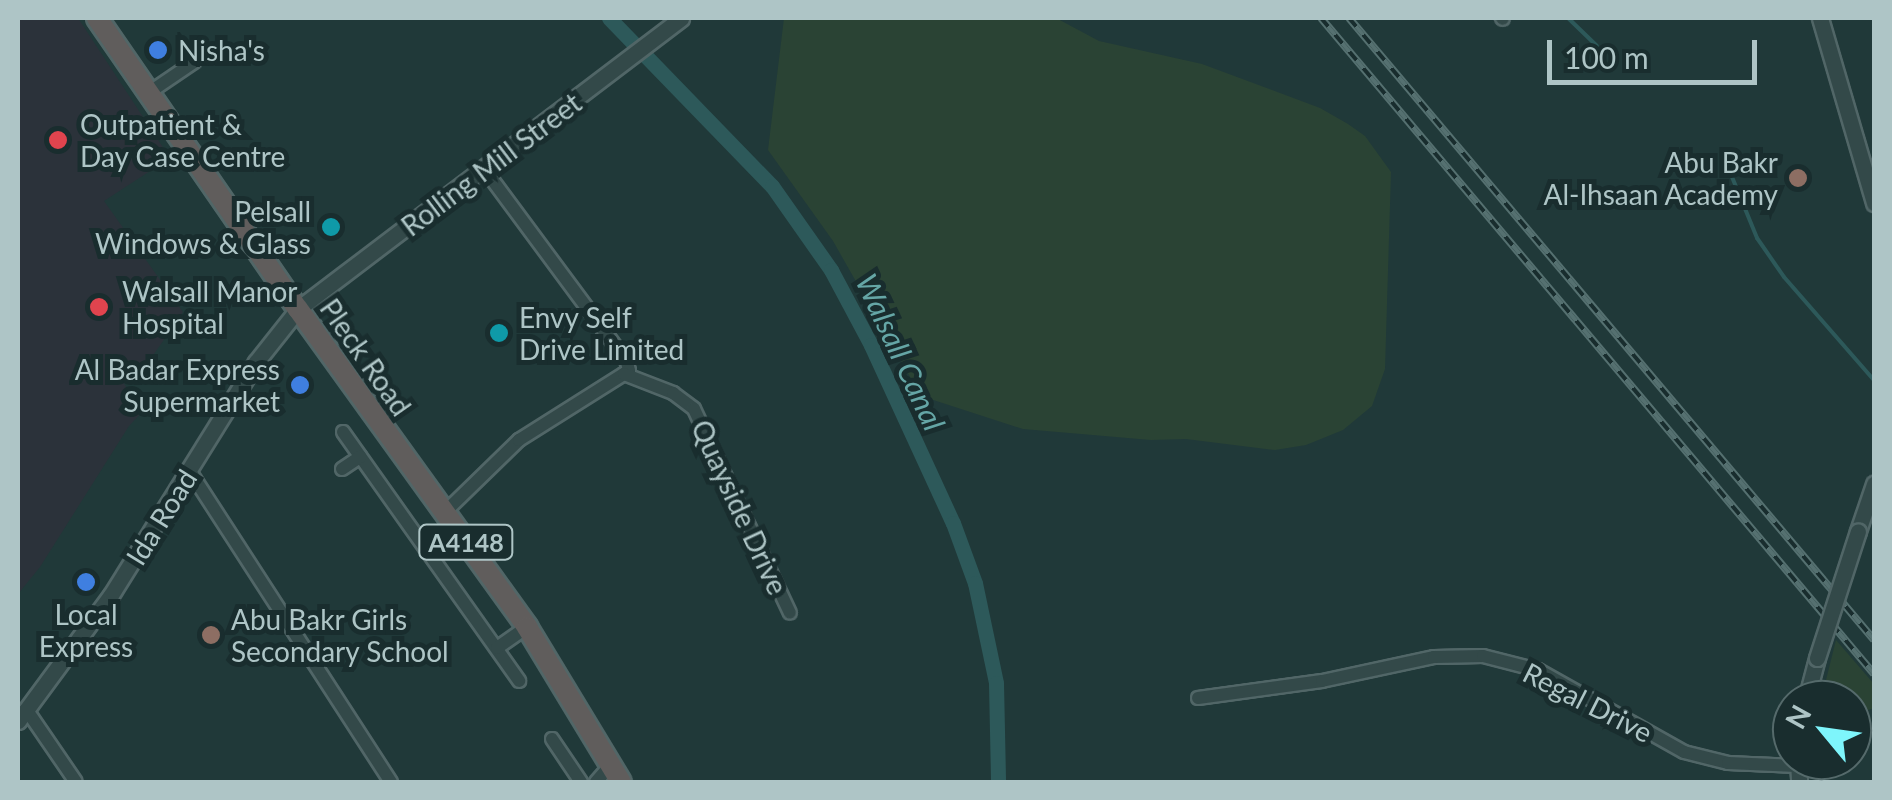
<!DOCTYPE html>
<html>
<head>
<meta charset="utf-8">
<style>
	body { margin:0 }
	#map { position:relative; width:1892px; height:800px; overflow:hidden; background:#203939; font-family:Lato,sans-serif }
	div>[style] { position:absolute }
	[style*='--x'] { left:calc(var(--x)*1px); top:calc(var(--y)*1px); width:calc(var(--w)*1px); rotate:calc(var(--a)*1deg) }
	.medical>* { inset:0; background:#2b323a }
	.green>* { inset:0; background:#2a4334 }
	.stream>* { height:4px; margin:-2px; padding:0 2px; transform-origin:2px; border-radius:2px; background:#2d595a }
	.canal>* { height:15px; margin:-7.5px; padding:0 7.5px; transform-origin:7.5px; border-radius:7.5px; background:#2d595a }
	.roads { filter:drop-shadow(2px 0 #516667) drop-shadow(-2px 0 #516667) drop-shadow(0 2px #516667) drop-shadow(0 -2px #516667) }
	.minor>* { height:12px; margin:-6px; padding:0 6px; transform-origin:6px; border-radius:6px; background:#334949 }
	.tertiary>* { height:15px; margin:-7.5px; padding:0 7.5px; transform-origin:7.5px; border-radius:7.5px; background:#334949 }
	.trunk>* { height:20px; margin:-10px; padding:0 10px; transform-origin:10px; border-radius:10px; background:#605d5c }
	.rail>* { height:8px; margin-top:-4px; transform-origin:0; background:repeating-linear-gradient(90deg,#192d2e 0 11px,#557070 0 22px); box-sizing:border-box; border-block:2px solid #557070 }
	.bridges { filter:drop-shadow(2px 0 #516667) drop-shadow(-2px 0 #516667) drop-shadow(0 2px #516667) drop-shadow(0 -2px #516667) }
	.tertiary-bridge>* { height:15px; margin:-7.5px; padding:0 7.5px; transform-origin:7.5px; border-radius:7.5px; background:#334949 }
	.dots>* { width:28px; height:28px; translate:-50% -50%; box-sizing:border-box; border:5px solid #192d2e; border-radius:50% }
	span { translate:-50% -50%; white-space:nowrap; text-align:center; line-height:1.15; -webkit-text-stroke:10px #192d2e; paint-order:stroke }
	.shield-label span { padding:2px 8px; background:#192d2e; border:2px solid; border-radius:8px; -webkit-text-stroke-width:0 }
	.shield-label { font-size:25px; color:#aec5c6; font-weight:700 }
	.poi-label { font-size:28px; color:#aec5c6 }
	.left { translate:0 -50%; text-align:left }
	.right { translate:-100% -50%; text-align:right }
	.street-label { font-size:28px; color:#aec5c6 }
	.water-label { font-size:30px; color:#65a6a6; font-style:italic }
	.frame { position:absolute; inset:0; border:20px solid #aec5c6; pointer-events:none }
	.north { position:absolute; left:1772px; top:680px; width:100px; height:100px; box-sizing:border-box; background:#192d2e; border:2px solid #556a6b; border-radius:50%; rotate:299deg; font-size:28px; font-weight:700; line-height:40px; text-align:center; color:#aec5c6 }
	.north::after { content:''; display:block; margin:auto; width:35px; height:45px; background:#7ef5fb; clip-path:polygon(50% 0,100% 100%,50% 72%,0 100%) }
	.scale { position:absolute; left:1547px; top:40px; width:210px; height:45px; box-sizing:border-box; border:5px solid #aec5c6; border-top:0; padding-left:12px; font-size:30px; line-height:35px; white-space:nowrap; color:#aec5c6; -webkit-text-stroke:8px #192d2e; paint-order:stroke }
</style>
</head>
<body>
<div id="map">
	<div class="medical">
		<i style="clip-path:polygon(18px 18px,78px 18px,170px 158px,104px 201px,183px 312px,154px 354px,124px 384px,144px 410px,129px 426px,40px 567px,18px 594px)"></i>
	</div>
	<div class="green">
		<i style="clip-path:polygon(784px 18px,1056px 18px,1099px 41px,1202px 64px,1320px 108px,1348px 124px,1365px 136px,1391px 172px,1385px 369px,1372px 406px,1343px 430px,1306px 445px,1275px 450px,1186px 439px,1151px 440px,1023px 429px,921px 396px,833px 241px,768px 150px)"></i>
		<i style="clip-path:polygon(1836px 640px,1874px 684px,1874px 708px,1852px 716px,1852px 700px,1821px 700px)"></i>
	</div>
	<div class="stream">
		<i style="--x:1568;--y:18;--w:40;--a:44"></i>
		<i style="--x:1723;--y:155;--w:90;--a:67.7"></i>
		<i style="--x:1757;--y:238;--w:47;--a:55.3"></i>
		<i style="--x:1784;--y:277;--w:137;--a:48.9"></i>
	</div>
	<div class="canal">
		<i style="--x:609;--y:18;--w:234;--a:45.9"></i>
		<i style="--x:772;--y:186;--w:103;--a:54.9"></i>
		<i style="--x:831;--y:270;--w:85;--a:61.9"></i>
		<i style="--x:871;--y:345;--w:196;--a:65.3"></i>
		<i style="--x:953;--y:523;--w:64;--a:69.9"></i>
		<i style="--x:975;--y:583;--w:102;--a:78.1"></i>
		<i style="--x:996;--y:683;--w:99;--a:88.8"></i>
	</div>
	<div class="roads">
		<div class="minor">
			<i style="--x:1502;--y:18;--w:1;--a:45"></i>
			<i style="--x:147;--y:94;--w:57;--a:-34.2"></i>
			<i style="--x:485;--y:170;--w:239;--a:53.5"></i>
			<i style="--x:627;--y:362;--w:9;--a:77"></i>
			<i style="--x:629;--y:371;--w:6;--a:149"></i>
			<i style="--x:343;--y:432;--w:305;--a:54.7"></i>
			<i style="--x:342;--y:469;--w:22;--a:-34"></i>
			<i style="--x:189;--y:470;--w:372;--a:57.1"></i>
			<i style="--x:444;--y:513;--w:105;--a:-44.2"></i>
			<i style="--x:519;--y:440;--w:124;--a:-32.2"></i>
			<i style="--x:624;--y:374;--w:53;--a:21.2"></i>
			<i style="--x:673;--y:393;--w:26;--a:37"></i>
			<i style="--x:694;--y:409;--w:225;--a:64.8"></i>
			<i style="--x:497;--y:648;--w:37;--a:-35"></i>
			<i style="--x:1198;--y:698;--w:125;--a:-7.8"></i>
			<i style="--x:1322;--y:681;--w:115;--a:-12.1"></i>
			<i style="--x:1434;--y:657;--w:49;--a:-1.2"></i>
			<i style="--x:1483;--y:656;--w:57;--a:14.3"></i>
			<i style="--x:1538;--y:670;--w:167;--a:29.3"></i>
			<i style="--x:1684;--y:752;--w:45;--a:14"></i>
			<i style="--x:1728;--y:763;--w:69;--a:2.5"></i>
			<i style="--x:26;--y:709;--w:88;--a:55.6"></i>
			<i style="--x:552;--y:739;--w:52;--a:56"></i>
			<i style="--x:596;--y:782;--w:21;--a:-49"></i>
		</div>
		<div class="tertiary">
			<i style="--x:1820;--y:18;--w:193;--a:73.7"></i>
			<i style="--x:1858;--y:531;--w:50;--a:-71.2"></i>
			<i style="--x:1806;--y:700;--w:43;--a:-75.3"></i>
			<i style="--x:18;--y:721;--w:157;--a:-53.6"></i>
			<i style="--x:111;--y:595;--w:274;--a:-58.1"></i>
			<i style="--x:256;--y:362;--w:68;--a:-51.6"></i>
			<i style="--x:298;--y:309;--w:481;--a:-37.2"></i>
			<i style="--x:1798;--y:760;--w:22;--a:87"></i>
		</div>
		<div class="trunk">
			<i style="--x:97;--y:18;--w:354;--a:55.4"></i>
			<i style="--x:298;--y:309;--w:392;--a:54.2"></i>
			<i style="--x:527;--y:627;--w:181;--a:58.8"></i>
		</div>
	</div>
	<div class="rail">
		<i style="--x:1321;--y:18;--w:858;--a:49.87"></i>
		<i style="--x:1349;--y:18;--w:814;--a:49.83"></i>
	</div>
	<div class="bridges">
		<div class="tertiary-bridge">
			<i style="--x:1817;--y:658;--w:133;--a:-72.1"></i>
		</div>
	</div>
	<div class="dots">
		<i style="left:158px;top:50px;background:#3f7fe0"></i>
		<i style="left:58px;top:140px;background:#e0444e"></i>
		<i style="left:1798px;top:178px;background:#8d6e63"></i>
		<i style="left:331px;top:227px;background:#0f9aa8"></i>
		<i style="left:99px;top:307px;background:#e0444e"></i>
		<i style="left:499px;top:333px;background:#0f9aa8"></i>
		<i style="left:300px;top:385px;background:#3f7fe0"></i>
		<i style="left:86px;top:582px;background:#3f7fe0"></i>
		<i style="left:211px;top:635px;background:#8d6e63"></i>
	</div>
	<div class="shield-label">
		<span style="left:466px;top:542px">A4148</span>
	</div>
	<div class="poi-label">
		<span class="left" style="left:178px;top:50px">Nisha's</span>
		<span class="left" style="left:80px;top:140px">Outpatient &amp;<br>Day Case Centre</span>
		<span class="right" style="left:1778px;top:178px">Abu Bakr<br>Al-Ihsaan Academy</span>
		<span class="right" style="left:311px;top:227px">Pelsall<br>Windows &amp; Glass</span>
		<span class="left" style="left:122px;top:307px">Walsall Manor<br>Hospital</span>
		<span class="left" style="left:519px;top:333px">Envy Self<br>Drive Limited</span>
		<span class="right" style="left:280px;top:385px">Al Badar Express<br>Supermarket</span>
		<span style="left:86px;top:630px">Local<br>Express</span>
		<span class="left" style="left:231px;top:635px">Abu Bakr Girls<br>Secondary School</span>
	</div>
	<div class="street-label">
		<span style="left:491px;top:164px;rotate:-37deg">Rolling Mill Street</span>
		<span style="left:366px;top:357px;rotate:55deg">Pleck Road</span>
		<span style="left:740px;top:507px;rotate:65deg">Quayside Drive</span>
		<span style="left:161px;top:517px;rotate:-58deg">Ida Road</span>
		<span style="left:1588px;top:702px;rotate:27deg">Regal Drive</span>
	</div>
	<div class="water-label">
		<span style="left:901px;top:352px;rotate:65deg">Walsall Canal</span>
	</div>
	<div class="frame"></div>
	<div class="north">N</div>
	<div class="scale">100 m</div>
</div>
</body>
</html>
